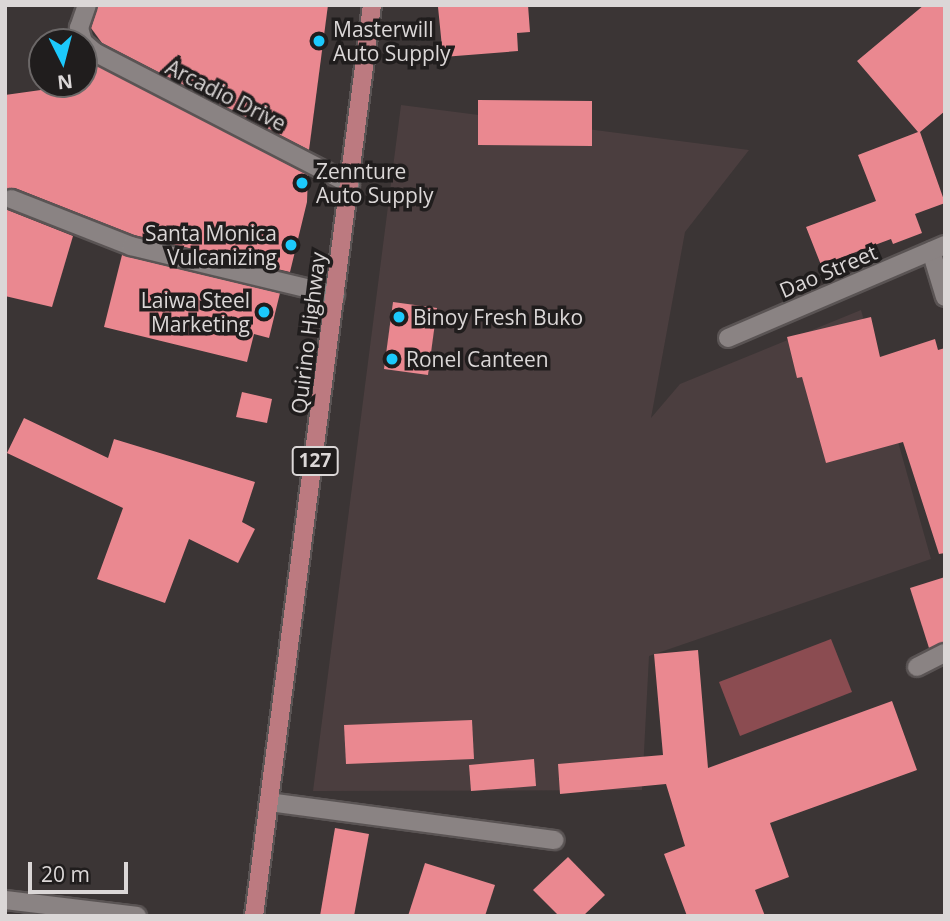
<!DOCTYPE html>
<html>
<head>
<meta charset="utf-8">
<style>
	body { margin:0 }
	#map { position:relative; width:950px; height:921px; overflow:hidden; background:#3b3535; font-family:"Open Sans",sans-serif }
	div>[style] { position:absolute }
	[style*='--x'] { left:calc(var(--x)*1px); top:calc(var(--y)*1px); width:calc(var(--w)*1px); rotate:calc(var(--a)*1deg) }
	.built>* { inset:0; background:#4b3e3f }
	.green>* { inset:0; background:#8b4c51 }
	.building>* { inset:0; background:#ea8890 }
	.roads { filter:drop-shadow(2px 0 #5a5454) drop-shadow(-2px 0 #5a5454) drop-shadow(0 2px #5a5454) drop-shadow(0 -2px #5a5454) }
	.service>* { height:18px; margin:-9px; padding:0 9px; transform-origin:9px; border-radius:9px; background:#8a8383 }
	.minor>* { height:18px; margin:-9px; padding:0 9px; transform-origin:9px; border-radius:9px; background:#8a8383 }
	.primary>* { height:18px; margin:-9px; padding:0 9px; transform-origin:9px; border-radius:9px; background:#bc7a80 }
	.dots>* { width:19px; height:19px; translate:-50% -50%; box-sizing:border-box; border:4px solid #201d1d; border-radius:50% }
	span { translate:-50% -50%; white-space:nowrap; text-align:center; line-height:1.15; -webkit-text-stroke:7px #201d1d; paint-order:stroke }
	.shield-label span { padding:2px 5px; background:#201d1d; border:2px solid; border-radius:5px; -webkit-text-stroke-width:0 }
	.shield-label { font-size:19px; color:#dbd7d7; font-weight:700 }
	.poi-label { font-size:21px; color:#dbd7d7 }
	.left { translate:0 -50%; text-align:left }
	.right { translate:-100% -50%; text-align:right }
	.street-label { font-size:21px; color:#dbd7d7 }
	.frame { position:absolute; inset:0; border:7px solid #dbd7d7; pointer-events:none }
	.north { position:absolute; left:28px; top:28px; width:70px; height:70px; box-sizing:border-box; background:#201d1d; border:2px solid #6b6767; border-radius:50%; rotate:174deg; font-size:19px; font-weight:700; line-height:28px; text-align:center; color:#dbd7d7 }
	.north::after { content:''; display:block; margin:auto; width:24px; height:32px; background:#1cc9fc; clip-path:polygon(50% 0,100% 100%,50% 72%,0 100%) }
	.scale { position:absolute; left:28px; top:862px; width:100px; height:32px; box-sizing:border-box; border:4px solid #dbd7d7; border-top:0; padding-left:9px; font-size:21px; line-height:24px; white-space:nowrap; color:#dbd7d7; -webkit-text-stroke:5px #201d1d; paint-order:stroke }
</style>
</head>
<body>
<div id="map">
	<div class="built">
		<i style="clip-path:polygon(401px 105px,749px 150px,685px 232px,651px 418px,680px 384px,861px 310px,931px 559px,649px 656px,642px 790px,313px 791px)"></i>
	</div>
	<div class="green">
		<i style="clip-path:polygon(831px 639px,852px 692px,740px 736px,719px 682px)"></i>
	</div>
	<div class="building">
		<i style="clip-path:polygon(98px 5px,328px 5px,309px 150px,102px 43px,91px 28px)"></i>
		<i style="clip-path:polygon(528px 5px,530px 32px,517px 33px,518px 51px,443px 57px,438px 7px)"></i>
		<i style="clip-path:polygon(924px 5px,945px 5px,945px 111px,920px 132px,945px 203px,915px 214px,922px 233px,893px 244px,891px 239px,821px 265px,806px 227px,876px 201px,858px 155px,918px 132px,857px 61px)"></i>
		<i style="clip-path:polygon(84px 58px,308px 175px,307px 202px,290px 272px,134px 235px,15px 188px,5px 189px,5px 95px,84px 84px)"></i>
		<i style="clip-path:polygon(478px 100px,592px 101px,592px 146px,478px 145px)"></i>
		<i style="clip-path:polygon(5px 209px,73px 236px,52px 307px,5px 296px)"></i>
		<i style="clip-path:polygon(122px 255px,280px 293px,269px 338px,254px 334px,247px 362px,104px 327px)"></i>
		<i style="clip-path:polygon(393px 302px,437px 308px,428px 375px,384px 369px)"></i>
		<i style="clip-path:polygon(871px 317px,880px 357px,935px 339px,938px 350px,945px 348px,945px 553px,939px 554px,903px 442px,826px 463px,802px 377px,797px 378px,787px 337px)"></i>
		<i style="clip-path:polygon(242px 392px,272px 399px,267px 423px,236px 417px)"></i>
		<i style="clip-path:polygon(24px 418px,108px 458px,114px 439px,255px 482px,242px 522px,255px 529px,238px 563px,189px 539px,165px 603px,97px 579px,123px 508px,7px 453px)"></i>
		<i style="clip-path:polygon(945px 577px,945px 642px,929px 648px,910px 588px)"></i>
		<i style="clip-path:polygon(698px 650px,708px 768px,892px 701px,917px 770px,770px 823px,789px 877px,755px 890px,765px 916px,687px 916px,664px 854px,685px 846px,666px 784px,560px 794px,558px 764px,663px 755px,654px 654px)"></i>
		<i style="clip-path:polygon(472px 720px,474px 759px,346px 764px,344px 725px)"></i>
		<i style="clip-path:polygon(534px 759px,536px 786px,471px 791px,469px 765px)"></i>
		<i style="clip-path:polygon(335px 828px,369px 834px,354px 916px,320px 916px)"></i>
		<i style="clip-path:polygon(568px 857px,605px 895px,583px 916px,559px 916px,533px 890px)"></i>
		<i style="clip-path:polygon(425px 863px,495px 885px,485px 916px,408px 916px)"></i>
	</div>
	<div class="roads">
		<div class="service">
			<i style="--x:83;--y:42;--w:15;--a:-106"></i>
			<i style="--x:79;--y:28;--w:24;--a:-71"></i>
			<i style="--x:84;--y:43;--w:16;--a:40"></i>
			<i style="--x:96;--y:53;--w:286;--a:27.3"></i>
			<i style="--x:11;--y:199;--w:129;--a:21.4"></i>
			<i style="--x:131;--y:246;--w:210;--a:13.5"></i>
			<i style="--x:269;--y:802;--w:288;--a:7.6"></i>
			<i style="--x:5;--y:900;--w:133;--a:6.9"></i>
		</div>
		<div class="minor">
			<i style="--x:931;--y:251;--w:48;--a:73.1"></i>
			<i style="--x:728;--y:338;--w:236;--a:-23.2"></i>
			<i style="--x:917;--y:667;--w:31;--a:-27"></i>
		</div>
		<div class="primary">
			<i style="--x:254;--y:916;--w:919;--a:-82.62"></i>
		</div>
	</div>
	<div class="dots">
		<i style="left:319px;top:41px;background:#1cc9fc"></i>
		<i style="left:302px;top:183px;background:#1cc9fc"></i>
		<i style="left:291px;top:245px;background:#1cc9fc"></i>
		<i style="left:264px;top:312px;background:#1cc9fc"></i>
		<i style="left:399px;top:317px;background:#1cc9fc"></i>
		<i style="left:392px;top:359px;background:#1cc9fc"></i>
	</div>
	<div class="shield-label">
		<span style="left:315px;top:461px">127</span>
	</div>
	<div class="poi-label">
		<span class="left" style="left:333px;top:41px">Masterwill<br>Auto Supply</span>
		<span class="left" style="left:316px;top:183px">Zennture<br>Auto Supply</span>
		<span class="right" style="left:277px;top:245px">Santa Monica<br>Vulcanizing</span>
		<span class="right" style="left:250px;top:312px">Laiwa Steel<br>Marketing</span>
		<span class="left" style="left:413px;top:317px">Binoy Fresh Buko</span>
		<span class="left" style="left:406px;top:359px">Ronel Canteen</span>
	</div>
	<div class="street-label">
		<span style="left:226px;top:95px;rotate:27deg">Arcadio Drive</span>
		<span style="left:828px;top:271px;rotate:-23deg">Dao Street</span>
		<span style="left:308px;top:333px;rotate:-83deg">Quirino Highway</span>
	</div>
	<div class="frame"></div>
	<div class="north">N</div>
	<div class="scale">20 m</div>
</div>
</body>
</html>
